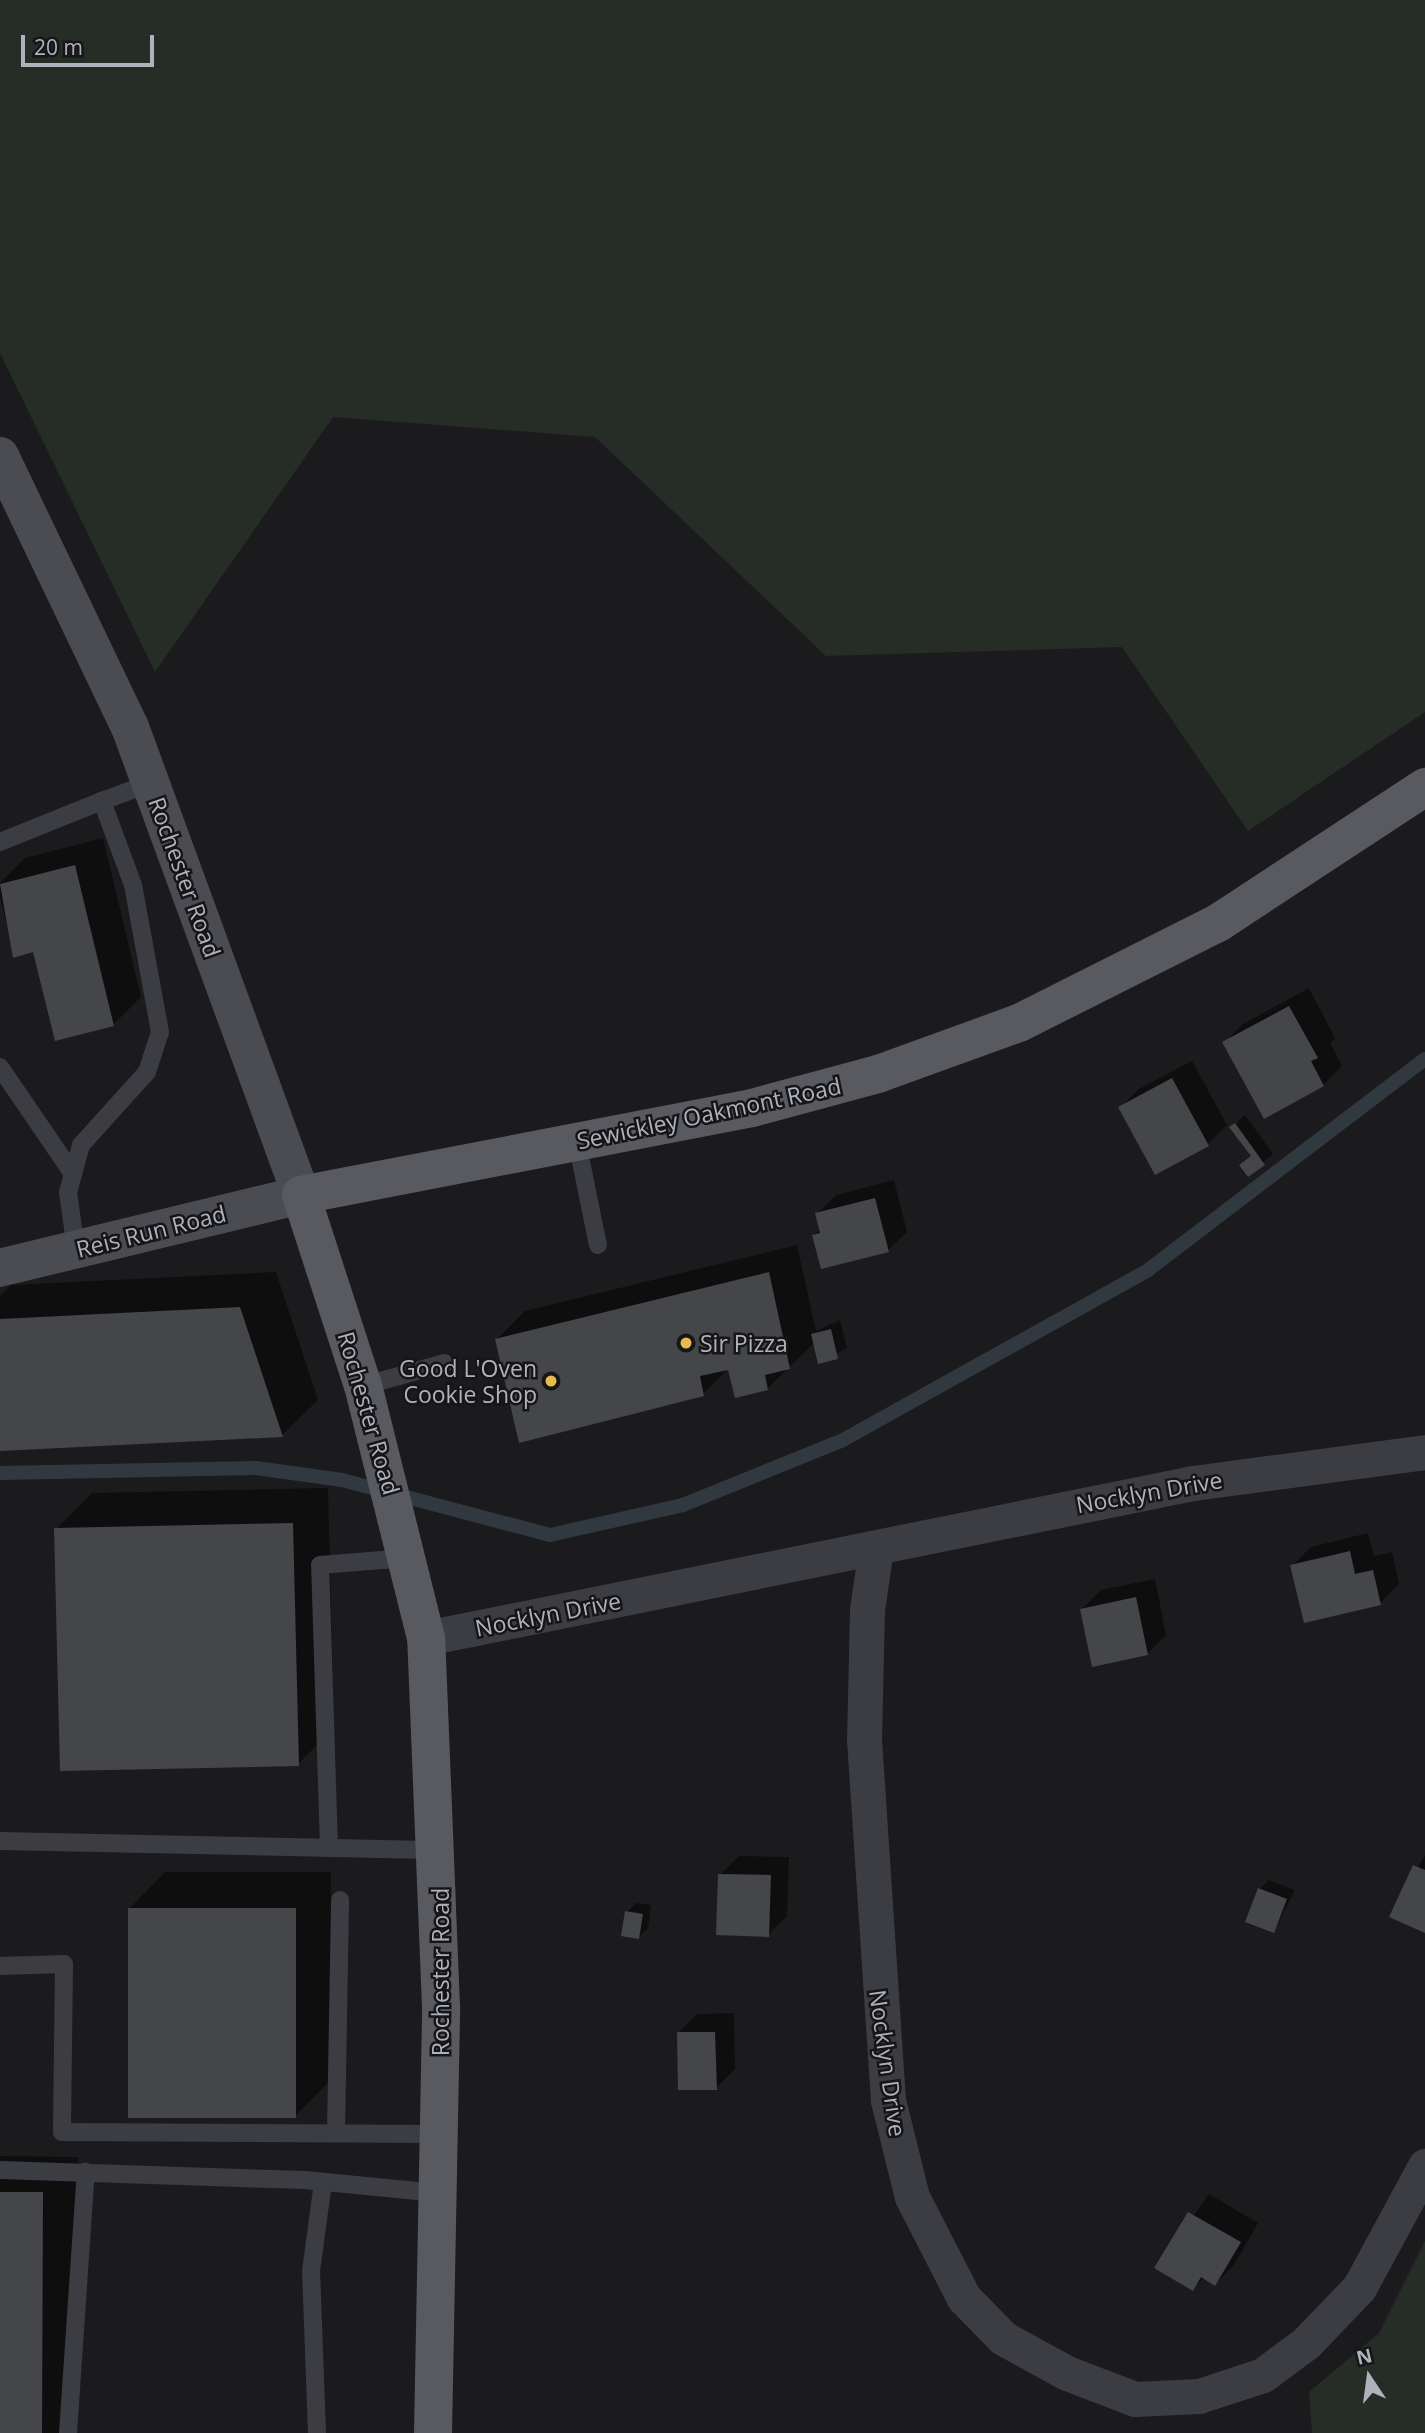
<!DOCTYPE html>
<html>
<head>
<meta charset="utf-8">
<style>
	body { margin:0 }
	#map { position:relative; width:1425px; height:2433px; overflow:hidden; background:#1b1b1d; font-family:"Open Sans",sans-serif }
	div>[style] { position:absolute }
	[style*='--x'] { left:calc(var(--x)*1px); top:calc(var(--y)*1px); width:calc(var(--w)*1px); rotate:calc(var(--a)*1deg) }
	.green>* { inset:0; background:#252d26 }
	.shadow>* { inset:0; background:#0007 }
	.stream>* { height:14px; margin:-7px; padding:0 7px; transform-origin:7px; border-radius:7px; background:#313940 }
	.building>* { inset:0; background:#45464a }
	.lane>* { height:18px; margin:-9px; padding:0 9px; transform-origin:9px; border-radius:9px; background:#3c3d42 }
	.street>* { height:35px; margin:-17.5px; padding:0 17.5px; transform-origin:17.5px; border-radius:17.5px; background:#3c3d42 }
	.secondary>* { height:38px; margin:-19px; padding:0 19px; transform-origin:19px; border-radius:19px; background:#4a4c51 }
	.primary>* { height:38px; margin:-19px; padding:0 19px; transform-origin:19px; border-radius:19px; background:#585a60 }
	.dots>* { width:19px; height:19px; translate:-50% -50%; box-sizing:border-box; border:4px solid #161618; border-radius:50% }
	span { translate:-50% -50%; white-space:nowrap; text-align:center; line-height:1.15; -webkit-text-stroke:5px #161618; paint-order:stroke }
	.street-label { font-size:23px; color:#afb2bb }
	.poi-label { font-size:23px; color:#afb2bb }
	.left { translate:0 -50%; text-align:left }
	.right { translate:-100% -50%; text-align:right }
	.north { position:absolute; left:1334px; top:2342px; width:70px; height:70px; -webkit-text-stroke:5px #161618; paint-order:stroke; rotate:347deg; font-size:19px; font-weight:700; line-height:28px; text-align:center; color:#afb2bb }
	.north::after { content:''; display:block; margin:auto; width:24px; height:32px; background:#afb2bb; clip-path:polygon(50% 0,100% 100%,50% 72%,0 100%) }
	.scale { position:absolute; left:21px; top:35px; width:133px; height:32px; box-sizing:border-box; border:4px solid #afb2bb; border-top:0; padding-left:9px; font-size:21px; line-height:24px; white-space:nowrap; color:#afb2bb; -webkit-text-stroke:5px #161618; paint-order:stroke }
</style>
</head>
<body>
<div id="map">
	<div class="green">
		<i style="clip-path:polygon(0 0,1425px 0,1425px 712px,1248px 831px,1122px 647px,826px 656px,595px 437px,333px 417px,155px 672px,0 353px)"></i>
		<i style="clip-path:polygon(1425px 2241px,1425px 2433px,1312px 2433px,1309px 2392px,1379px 2333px)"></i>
	</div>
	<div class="shadow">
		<i style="clip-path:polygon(103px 838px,141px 997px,113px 1025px,35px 950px,15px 956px,0 897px,0 883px,25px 858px)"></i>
		<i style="clip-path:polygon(1309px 988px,1335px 1038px,1330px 1043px,1342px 1066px,1323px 1085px,1224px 1043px,1243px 1024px)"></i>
		<i style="clip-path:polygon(1192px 1061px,1227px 1125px,1208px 1144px,1155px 1173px,1120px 1108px,1139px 1089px)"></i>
		<i style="clip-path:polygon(1245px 1115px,1273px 1154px,1249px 1174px,1252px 1155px,1232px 1127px)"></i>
		<i style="clip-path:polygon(894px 1180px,907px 1232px,888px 1250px,814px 1235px,821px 1228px,817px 1214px,836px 1195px)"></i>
		<i style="clip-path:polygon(797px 1245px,816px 1331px,840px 1320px,847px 1348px,820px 1362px,815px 1342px,767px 1389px,729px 1368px,703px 1394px,497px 1339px,525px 1311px)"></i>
		<i style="clip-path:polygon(276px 1272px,318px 1400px,282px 1435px,0 1449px,0 1296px,11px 1285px)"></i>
		<i style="clip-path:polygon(328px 1488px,334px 1728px,298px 1764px,56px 1529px,92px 1493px)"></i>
		<i style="clip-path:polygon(1368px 1533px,1374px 1556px,1392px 1552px,1399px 1584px,1380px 1603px,1292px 1566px,1311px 1547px)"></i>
		<i style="clip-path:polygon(1155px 1579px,1166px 1635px,1147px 1654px,1082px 1609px,1101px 1590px)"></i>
		<i style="clip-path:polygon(1425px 1855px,1425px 1931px,1391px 1916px)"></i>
		<i style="clip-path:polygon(739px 1856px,789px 1857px,787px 1916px,768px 1935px,720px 1875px)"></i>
		<i style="clip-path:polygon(165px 1872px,331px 1872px,331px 2080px,295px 2116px,130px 1908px)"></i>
		<i style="clip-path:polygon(1269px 1880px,1295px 1890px,1274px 1931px,1260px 1889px)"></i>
		<i style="clip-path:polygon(636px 1903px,651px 1905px,648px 1928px,639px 1937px,627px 1912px)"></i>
		<i style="clip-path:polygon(734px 2013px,735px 2069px,716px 2088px,678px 2033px,697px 2014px)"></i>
		<i style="clip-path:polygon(0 2156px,78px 2157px,77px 2433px,0 2433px)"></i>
		<i style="clip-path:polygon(1209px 2194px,1258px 2223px,1234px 2265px,1215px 2284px,1205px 2277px,1193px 2289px,1157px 2267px)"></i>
	</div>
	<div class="stream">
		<i style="--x:0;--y:1473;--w:256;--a:-1.1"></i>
		<i style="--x:256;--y:1468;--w:87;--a:7.9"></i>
		<i style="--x:342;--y:1480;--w:215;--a:14.8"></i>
		<i style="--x:550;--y:1535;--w:136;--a:-12.7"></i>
		<i style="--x:683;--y:1505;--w:173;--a:-22.1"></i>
		<i style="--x:843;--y:1440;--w:349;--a:-29.1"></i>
		<i style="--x:1148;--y:1270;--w:348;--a:-37.3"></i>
	</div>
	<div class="building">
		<i style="clip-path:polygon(75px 865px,114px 1026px,55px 1041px,33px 952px,13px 958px,0 884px)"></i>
		<i style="clip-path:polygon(1289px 1006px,1318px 1058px,1311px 1061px,1324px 1086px,1264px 1119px,1222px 1042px)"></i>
		<i style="clip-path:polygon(1172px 1078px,1209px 1146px,1155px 1175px,1118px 1107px)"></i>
		<i style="clip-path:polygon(1235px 1123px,1265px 1165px,1248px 1177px,1239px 1165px,1251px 1156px,1229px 1127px)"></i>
		<i style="clip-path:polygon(875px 1198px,889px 1252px,821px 1269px,812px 1235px,820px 1233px,815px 1213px)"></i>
		<i style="clip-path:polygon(769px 1272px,790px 1369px,765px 1375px,768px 1390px,735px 1398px,728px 1370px,700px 1376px,704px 1396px,519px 1443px,495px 1339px)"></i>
		<i style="clip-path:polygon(240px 1307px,283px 1437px,0 1451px,0 1319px)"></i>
		<i style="clip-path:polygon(831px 1329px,838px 1359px,818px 1364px,811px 1334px)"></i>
		<i style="clip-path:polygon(293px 1523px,299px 1766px,60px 1771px,54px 1528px)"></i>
		<i style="clip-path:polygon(1350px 1551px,1355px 1574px,1373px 1570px,1381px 1605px,1304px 1623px,1290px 1565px)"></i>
		<i style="clip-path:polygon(1136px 1597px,1148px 1655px,1092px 1667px,1080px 1609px)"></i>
		<i style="clip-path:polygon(1413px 1865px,1425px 1870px,1425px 1933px,1389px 1917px)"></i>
		<i style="clip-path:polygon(718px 1874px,771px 1875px,769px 1937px,716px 1935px)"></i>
		<i style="clip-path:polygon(1258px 1888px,1287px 1899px,1274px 1933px,1245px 1922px)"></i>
		<i style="clip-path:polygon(128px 1908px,296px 1908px,296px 2118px,128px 2118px)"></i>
		<i style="clip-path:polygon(625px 1911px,643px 1914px,639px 1939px,621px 1936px)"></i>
		<i style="clip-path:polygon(677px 2032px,715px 2032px,717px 2090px,678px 2090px)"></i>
		<i style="clip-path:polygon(0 2192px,43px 2192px,42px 2433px,0 2433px)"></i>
		<i style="clip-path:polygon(1188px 2212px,1241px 2242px,1215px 2286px,1201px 2277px,1193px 2291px,1154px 2268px)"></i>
	</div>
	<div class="lane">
		<i style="--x:0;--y:842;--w:110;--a:-21.9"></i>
		<i style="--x:0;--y:1067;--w:126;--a:55.7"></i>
		<i style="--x:577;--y:1142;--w:105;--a:78.5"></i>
		<i style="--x:76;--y:1249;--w:58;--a:-98"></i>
		<i style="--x:68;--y:1192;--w:49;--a:-74.5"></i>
		<i style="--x:81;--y:1145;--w:98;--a:-47.9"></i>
		<i style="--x:147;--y:1072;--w:42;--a:-72"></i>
		<i style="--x:160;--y:1032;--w:149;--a:-100.4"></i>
		<i style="--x:133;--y:885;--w:90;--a:-110.3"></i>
		<i style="--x:102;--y:801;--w:52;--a:-20.2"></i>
		<i style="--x:363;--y:1386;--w:85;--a:-15.7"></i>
		<i style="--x:0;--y:1841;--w:439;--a:1.2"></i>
		<i style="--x:329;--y:1848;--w:283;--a:-91.8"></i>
		<i style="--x:320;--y:1565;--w:87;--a:-4.6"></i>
		<i style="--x:0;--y:1966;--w:64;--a:-1.8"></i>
		<i style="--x:64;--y:1964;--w:168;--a:90.7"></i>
		<i style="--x:62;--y:2132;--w:376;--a:0.3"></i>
		<i style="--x:336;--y:2133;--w:233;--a:-89"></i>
		<i style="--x:0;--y:2170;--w:305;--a:1.9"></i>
		<i style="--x:305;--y:2180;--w:133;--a:5.6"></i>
		<i style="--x:68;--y:2433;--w:262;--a:-86.1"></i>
		<i style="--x:317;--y:2433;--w:162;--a:-92.1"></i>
		<i style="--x:311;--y:2271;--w:90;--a:-82.3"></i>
	</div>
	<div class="street">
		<i style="--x:876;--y:1548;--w:63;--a:98.3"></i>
		<i style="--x:867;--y:1610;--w:129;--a:91.3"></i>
		<i style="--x:864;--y:1739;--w:362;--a:86.2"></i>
		<i style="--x:888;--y:2100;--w:100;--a:76.1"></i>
		<i style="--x:912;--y:2197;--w:114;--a:62.8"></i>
		<i style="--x:964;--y:2298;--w:56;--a:45.7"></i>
		<i style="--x:1003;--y:2338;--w:73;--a:28.7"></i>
		<i style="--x:1067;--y:2373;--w:73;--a:20.9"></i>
		<i style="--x:1135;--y:2399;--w:64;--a:-2.7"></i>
		<i style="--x:1199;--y:2396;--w:67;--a:-18.2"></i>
		<i style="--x:1263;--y:2375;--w:54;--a:-36.7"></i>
		<i style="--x:1306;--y:2343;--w:76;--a:-46.1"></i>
		<i style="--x:1359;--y:2288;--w:139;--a:-61.6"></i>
		<i style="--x:426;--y:1638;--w:783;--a:-11.42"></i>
		<i style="--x:1193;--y:1483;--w:234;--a:-7.6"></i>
	</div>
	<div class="secondary">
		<i style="--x:0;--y:456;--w:301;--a:64.4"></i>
		<i style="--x:130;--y:727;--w:498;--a:69.9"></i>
		<i style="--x:301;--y:1195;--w:310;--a:166.4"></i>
	</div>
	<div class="primary">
		<i style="--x:433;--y:2433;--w:426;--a:-88.9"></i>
		<i style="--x:441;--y:2007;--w:369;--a:-92.3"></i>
		<i style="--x:426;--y:1638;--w:260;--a:-104"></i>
		<i style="--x:363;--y:1386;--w:201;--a:-108"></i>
		<i style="--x:301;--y:1195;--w:459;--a:-10.9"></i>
		<i style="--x:752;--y:1108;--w:131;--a:-15.1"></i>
		<i style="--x:878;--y:1074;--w:150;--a:-19.9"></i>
		<i style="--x:1019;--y:1023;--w:223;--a:-26.7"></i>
		<i style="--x:1218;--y:923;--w:248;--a:-33.3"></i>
	</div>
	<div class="dots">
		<i style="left:686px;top:1343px;background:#e4bb4c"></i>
		<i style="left:551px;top:1381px;background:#e4bb4c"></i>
	</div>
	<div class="street-label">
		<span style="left:185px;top:877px;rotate:70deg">Rochester Road</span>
		<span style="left:709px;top:1113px;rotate:-12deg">Sewickley Oakmont Road</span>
		<span style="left:151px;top:1231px;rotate:-14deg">Reis Run Road</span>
		<span style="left:369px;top:1413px;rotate:74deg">Rochester Road</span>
		<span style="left:1149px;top:1492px;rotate:-10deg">Nocklyn Drive</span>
		<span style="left:548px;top:1614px;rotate:-11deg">Nocklyn Drive</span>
		<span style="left:440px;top:1972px;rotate:-90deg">Rochester Road</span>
		<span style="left:888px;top:2063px;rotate:82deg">Nocklyn Drive</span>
	</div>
	<div class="poi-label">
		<span class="left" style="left:700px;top:1343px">Sir Pizza</span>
		<span class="right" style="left:537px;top:1381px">Good L'Oven<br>Cookie Shop</span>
	</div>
	<div class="north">N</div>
	<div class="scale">20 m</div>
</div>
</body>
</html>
